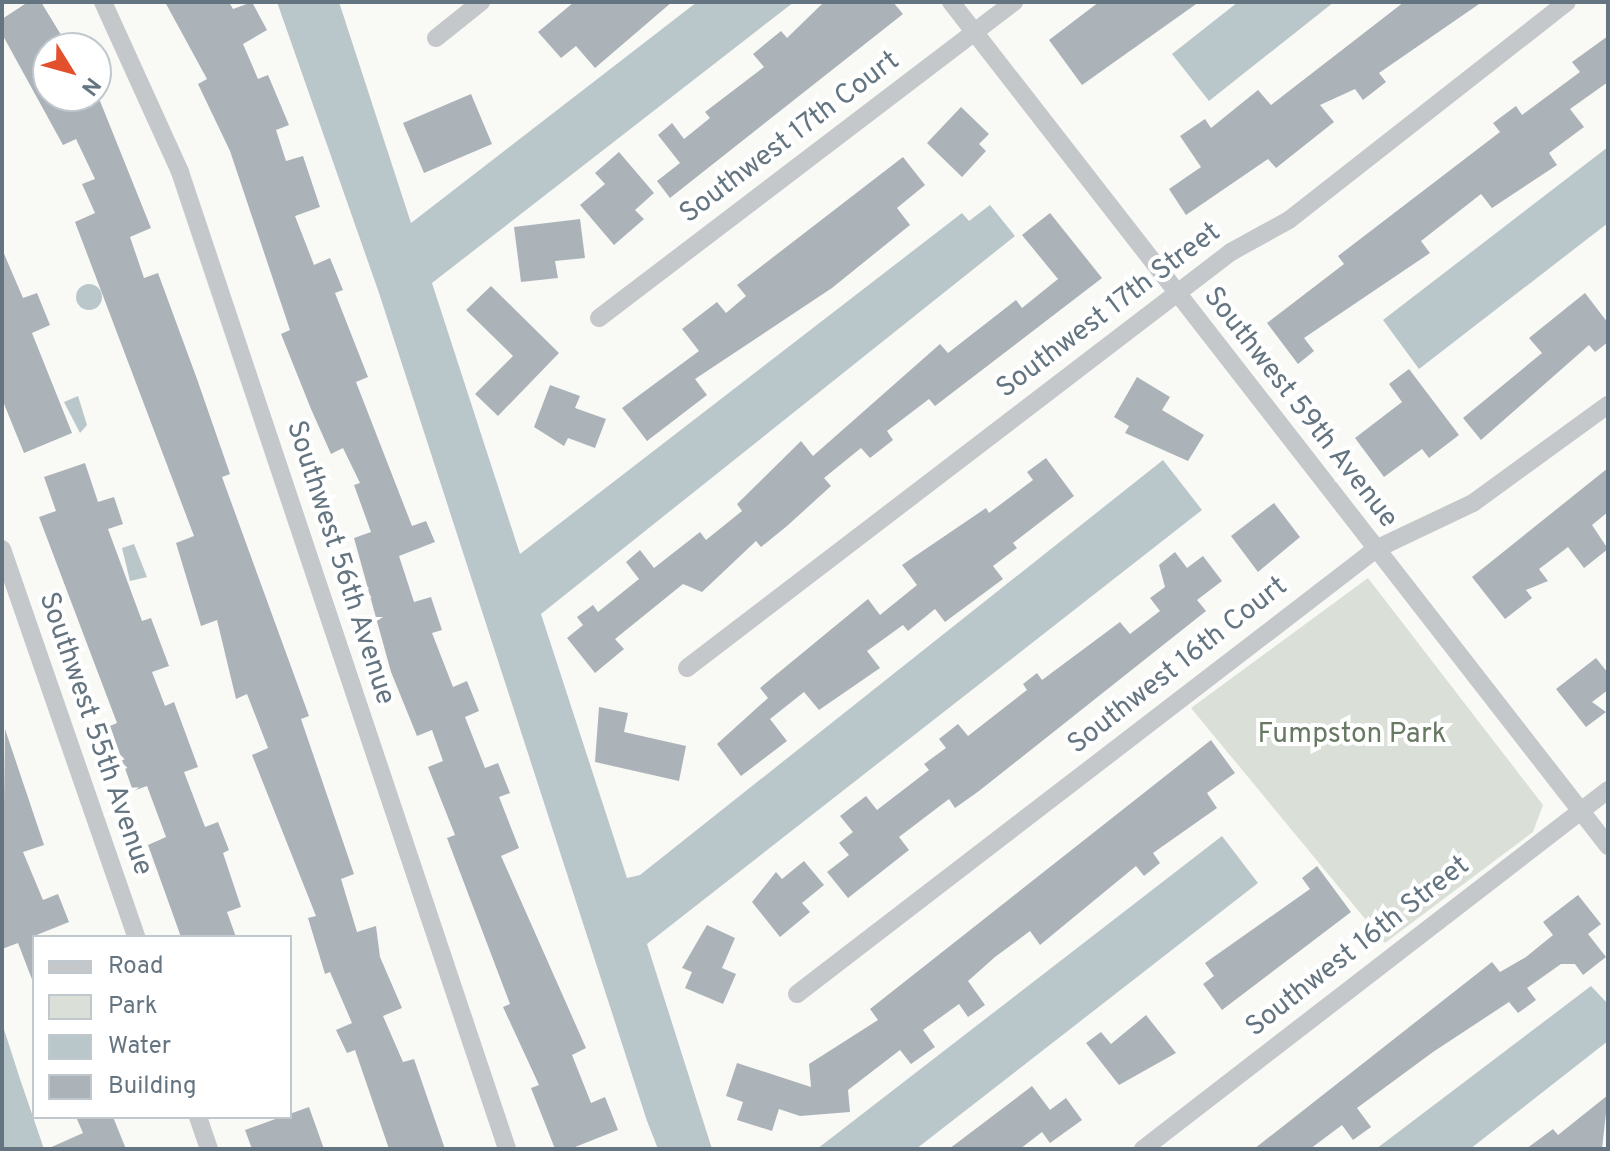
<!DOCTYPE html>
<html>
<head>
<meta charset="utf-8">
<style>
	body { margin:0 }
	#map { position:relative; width:1610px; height:1151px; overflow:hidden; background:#f9f9f6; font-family:Overpass,sans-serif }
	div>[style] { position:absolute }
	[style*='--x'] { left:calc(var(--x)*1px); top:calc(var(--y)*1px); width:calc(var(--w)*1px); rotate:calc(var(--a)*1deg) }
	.green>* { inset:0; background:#dae0d7 }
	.water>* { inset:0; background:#bac7ca }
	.round { border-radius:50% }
	.building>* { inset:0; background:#abb3b9 }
	.minor>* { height:18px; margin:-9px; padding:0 9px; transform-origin:9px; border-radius:9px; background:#c4c8cb }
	span { translate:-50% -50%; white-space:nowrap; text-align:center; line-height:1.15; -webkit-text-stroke:8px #fff; paint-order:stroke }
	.street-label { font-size:28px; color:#647581 }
	.park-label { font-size:28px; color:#677963 }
	.frame { position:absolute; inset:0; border:4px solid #647581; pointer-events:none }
	.legend { position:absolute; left:32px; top:935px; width:260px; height:184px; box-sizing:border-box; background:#fff; border:2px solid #c1c8cd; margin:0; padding:10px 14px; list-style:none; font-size:24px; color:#647581 }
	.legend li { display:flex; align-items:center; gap:16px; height:40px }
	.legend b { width:40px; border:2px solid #c1c8cd }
	.north { position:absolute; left:32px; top:32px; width:80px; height:80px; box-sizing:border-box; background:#fff; border:2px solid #c1c8cd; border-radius:50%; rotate:127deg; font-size:22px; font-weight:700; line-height:32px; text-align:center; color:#647581 }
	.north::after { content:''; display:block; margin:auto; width:28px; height:36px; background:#e3512c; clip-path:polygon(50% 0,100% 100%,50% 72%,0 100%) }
</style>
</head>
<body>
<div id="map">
	<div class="green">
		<i style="clip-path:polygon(1368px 578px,1543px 805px,1533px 832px,1385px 943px,1191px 708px)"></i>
	</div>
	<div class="water">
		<i style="clip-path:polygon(277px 2px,339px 2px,411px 223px,697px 2px,794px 2px,432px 283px,520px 554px,962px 213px,969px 221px,990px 205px,1015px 236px,541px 614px,627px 878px,640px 875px,1163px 460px,1202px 510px,647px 944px,712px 1149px,658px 1149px,647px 1121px,379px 293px)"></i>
		<i style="clip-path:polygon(1238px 2px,1334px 2px,1209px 101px,1172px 54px)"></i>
		<i style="clip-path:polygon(1608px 147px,1608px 223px,1419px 369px,1383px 320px)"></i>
		<i class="round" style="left:76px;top:284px;width:26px;height:26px"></i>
		<i style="clip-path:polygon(78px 396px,87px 425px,80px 433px,64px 402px)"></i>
		<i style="clip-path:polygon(134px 544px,147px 577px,130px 581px,122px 548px)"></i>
		<i style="clip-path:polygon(1222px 836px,1258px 883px,916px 1149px,817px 1149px)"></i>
		<i style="clip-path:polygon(1591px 986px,1608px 1004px,1608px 1041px,1470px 1149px,1376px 1149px)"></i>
		<i style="clip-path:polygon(2px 1023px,20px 1079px,44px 1149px,2px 1149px)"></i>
	</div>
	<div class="building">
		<i style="clip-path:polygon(28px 2px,41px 2px,69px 48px,48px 48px,48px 96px,98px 96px,151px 228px,130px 237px,144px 278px,158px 273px,197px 379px,230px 474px,222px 477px,309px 716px,301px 719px,354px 874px,341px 879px,357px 932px,376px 926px,380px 957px,402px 1008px,383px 1016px,403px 1062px,414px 1059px,445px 1149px,389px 1149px,355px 1050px,347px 1053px,336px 1030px,352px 1023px,330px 972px,325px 974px,308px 918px,316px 916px,252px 755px,268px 748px,247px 694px,236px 699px,217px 620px,201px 626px,176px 543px,194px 536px,75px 222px,95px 213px,82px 184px,95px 179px,76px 139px,63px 145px,2px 34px,2px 19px)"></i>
		<i style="clip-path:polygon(165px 2px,229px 2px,233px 9px,252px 2px,267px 30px,243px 44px,258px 79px,268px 75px,289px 125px,276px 130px,286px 161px,303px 156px,320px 207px,295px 216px,314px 265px,330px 258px,343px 290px,335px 293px,368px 377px,356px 382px,412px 526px,426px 521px,435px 542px,399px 556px,414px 602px,431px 597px,442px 630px,432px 633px,453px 687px,467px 681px,479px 711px,465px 717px,485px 768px,498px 763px,510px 793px,499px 797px,519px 848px,501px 856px,586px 1048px,572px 1055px,591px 1103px,605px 1097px,618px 1130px,570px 1149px,555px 1149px,531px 1088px,539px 1085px,503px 1007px,510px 1004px,447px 838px,455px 835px,428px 767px,443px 761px,432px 730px,417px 736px,391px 672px,354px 538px,371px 532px,354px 485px,360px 483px,343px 448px,331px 454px,311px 409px,281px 334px,290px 330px,230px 151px,198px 84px,207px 79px)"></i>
		<i style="clip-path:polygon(574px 2px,672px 2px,595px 68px,576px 46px,561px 58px,538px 32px)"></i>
		<i style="clip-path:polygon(824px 2px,893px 2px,903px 14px,670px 198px,657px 181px,680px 163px,658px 135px,672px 123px,684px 139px,710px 118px,705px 112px,764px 67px,753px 54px,781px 31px,787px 38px)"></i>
		<i style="clip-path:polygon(1099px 2px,1199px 2px,1082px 85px,1049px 40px)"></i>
		<i style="clip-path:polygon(1404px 2px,1482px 2px,1379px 73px,1386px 82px,1363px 100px,1355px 89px,1320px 105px,1334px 122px,1276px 168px,1268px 159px,1186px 215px,1169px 189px,1201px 167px,1180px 136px,1205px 119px,1211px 128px,1258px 90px,1271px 105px)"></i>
		<i style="clip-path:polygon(1608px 36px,1608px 82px,1570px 109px,1584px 127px,1549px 153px,1557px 165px,1492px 208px,1481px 194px,1421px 241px,1430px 253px,1304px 338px,1314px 351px,1298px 364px,1267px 323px,1344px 264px,1338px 256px,1500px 132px,1493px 123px,1516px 106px,1522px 115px,1580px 72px,1572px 62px)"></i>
		<i style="clip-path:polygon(471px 94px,492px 144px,424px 173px,403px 123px)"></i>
		<i style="clip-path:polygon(961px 107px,989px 134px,979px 144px,986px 151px,962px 177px,927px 143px)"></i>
		<i style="clip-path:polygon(619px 152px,654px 193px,635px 210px,644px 219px,614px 245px,580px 205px,605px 184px,595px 173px)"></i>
		<i style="clip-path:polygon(903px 157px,925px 185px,897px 208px,910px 225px,832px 288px,695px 379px,707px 395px,647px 441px,622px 408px,699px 351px,682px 329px,717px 302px,726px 313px,746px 296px,737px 285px)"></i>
		<i style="clip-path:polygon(1050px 213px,1102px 278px,935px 406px,929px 399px,887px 431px,893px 440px,870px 458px,861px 448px,824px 478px,831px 486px,787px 526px,761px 547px,756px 541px,702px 592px,683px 584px,615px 639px,624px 649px,595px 673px,567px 638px,583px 625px,577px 617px,593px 605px,598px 612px,639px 579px,626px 562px,640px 550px,654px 568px,700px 532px,706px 540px,742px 511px,737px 504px,801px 441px,813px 456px,940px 344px,948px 353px,1016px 300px,1022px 308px,1058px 279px,1022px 235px)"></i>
		<i style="clip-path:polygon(580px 219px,585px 258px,555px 261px,558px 278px,521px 282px,514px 227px)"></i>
		<i style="clip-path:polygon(2px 249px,23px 298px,37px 293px,50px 325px,32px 333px,72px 433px,24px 453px,2px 399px)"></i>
		<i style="clip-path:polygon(491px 286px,559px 353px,498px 416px,475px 394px,513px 356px,466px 310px)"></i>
		<i style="clip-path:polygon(1585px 293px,1608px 323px,1608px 342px,1595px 352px,1589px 345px,1481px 440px,1463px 418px,1542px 353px,1529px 338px)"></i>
		<i style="clip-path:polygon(1409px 369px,1459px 435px,1429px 458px,1422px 449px,1384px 477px,1355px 438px,1402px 402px,1389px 384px)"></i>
		<i style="clip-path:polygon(1137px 377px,1170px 397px,1162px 410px,1204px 435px,1188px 461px,1125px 433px,1129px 426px,1114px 417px)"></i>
		<i style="clip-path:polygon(550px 385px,580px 396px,575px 408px,606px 419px,595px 448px,568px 438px,564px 446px,534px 427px)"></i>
		<i style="clip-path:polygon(1046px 458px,1074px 496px,1013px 543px,1017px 548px,993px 566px,1003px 579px,945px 622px,935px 609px,908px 631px,903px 625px,867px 651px,880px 668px,819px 710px,804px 692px,770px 719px,787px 741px,741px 776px,717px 744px,768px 698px,760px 688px,868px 599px,880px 615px,917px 585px,902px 565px,986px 508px,989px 513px,1033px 480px,1027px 472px)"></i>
		<i style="clip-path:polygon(85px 463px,98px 502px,114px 497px,123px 524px,108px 529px,142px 621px,151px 618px,169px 666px,152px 672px,165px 706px,174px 702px,198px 767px,184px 772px,205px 827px,218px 822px,229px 850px,223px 853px,241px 907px,227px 912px,236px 937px,181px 937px,148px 845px,166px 837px,147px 786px,133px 791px,110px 726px,117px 723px,39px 517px,56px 511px,44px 477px)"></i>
		<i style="clip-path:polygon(1608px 468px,1608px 512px,1592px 525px,1608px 549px,1584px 568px,1568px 547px,1539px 569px,1548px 581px,1526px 590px,1532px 598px,1505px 619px,1472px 577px)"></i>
		<i style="clip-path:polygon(1274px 503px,1300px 537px,1258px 572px,1231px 536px)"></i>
		<i style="clip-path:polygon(1175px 552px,1187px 568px,1203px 556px,1222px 581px,1197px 600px,1206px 611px,979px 791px,955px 808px,949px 799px,899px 837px,909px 850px,848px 898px,827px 872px,849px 855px,839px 843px,853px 832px,840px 816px,866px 796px,877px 810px,929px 770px,924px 764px,946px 748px,939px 739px,958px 724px,968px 736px,1027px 690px,1023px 684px,1037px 673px,1042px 680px,1120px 622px,1130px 634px,1160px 611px,1150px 598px,1165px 587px,1159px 565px)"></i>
		<i style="clip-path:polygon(1596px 658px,1608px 673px,1608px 690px,1592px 702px,1606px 712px,1586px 727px,1556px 689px)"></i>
		<i style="clip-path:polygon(599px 707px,628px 713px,624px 732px,686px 746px,679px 781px,595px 762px)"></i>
		<i style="clip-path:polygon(5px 729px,44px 845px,23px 852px,43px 900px,58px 894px,69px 922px,34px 936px,33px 982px,18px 943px,2px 949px)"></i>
		<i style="clip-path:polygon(1211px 740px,1235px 773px,1207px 793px,1217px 808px,1153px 853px,1160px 863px,1144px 876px,1136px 866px,1040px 945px,1030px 931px,995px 957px,968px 981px,985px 1005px,968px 1017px,959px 1004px,923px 1030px,935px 1047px,911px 1064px,900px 1050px,848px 1090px,850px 1112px,800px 1116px,779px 1109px,772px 1131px,737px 1120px,743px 1102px,726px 1096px,737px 1063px,811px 1087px,809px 1064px,878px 1020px,870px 1009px)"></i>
		<i style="clip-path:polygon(804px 861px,824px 885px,802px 903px,810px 912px,780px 937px,752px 902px,776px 872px,782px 879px)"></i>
		<i style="clip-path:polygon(1317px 866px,1351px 912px,1222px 1010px,1203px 984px,1214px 976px,1205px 963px,1310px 889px,1302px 878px)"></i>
		<i style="clip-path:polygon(1578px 895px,1601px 924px,1588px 934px,1606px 957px,1583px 975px,1575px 964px,1561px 964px,1527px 988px,1536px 1000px,1518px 1013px,1509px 1002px,1433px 1052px,1357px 1108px,1371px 1127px,1353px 1140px,1342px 1125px,1310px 1149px,1254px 1149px,1492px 962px,1500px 972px,1526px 957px,1553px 935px,1543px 922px)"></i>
		<i style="clip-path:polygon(707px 925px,735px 938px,722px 968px,736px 974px,723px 1004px,685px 988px,692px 972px,682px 968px)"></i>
		<i style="clip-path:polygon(1146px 1015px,1176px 1053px,1119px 1085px,1086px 1043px,1101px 1032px,1111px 1044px)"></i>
		<i style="clip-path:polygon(1032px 1086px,1050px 1110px,1066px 1098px,1082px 1120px,1050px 1143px,1042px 1132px,1020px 1149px,949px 1149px)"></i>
		<i style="clip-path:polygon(1608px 1095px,1602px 1149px,1526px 1149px,1553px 1129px,1558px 1135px)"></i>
		<i style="clip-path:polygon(309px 1107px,324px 1149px,252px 1149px,245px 1130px)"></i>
		<i style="clip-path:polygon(76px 1117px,113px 1117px,126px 1149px,47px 1149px,83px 1133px)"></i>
	</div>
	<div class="minor">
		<i style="--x:103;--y:2;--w:187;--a:65.6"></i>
		<i style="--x:180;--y:172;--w:1030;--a:71.49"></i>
		<i style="--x:951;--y:2;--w:1070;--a:52.1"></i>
		<i style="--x:436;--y:38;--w:58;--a:-38.7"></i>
		<i style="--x:599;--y:318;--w:522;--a:-37.29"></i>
		<i style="--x:2;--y:549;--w:410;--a:70.9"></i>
		<i style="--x:687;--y:668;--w:685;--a:-37.41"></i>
		<i style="--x:1231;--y:252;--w:66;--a:-28.9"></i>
		<i style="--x:1289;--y:220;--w:353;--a:-38.1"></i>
		<i style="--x:797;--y:994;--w:730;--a:-37.54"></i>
		<i style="--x:1376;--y:549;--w:107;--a:-25.4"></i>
		<i style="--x:1473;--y:503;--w:167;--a:-36"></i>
		<i style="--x:198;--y:1117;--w:34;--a:71"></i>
		<i style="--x:1143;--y:1149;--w:587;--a:-37.67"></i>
	</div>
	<div class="street-label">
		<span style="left:790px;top:138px;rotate:-37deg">Southwest 17th Court</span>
		<span style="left:1109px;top:311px;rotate:-37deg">Southwest 17th Street</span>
		<span style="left:1300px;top:408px;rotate:52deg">Southwest 59th Avenue</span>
		<span style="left:340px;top:563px;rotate:72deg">Southwest 56th Avenue</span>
		<span style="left:1178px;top:666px;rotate:-38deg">Southwest 16th Court</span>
		<span style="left:95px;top:734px;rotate:71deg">Southwest 55th Avenue</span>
		<span style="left:1358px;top:947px;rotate:-38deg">Southwest 16th Street</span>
	</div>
	<div class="park-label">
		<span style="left:1352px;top:735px">Fumpston Park</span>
	</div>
	<div class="frame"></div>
	<ul class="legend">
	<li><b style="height:10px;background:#c4c8cb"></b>Road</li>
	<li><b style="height:22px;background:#dae0d7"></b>Park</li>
	<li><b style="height:22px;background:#bac7ca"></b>Water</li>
	<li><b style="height:22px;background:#abb3b9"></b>Building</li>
	</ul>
	<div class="north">N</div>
</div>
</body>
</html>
